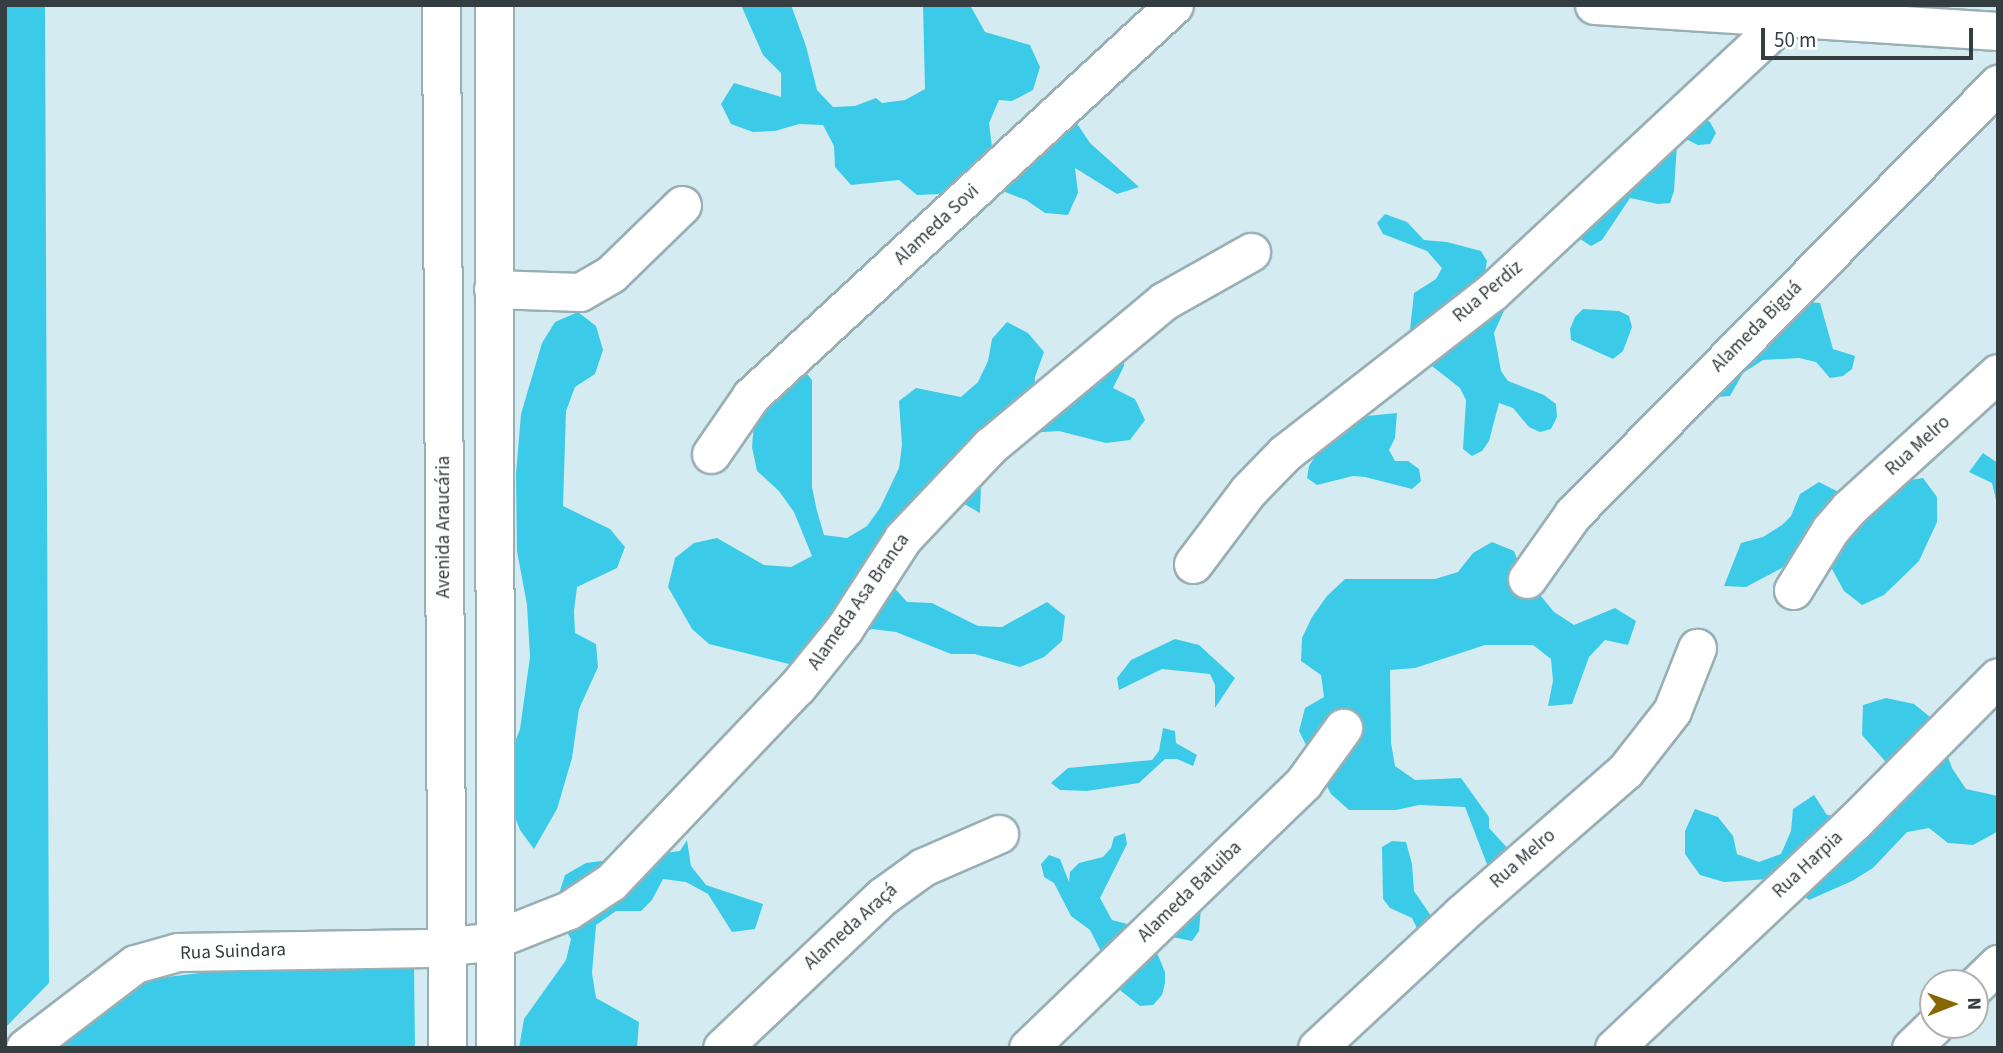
<!DOCTYPE html>
<html>
<head>
<meta charset="utf-8">
<style>
	body { margin:0 }
	#map { position:relative; width:2003px; height:1053px; overflow:hidden; background:#d4ecf1; font-family:"Source Sans 3",sans-serif }
	div>[style] { position:absolute }
	[style*='--x'] { left:calc(var(--x)*1px); top:calc(var(--y)*1px); width:calc(var(--w)*1px); rotate:calc(var(--a)*1deg) }
	.forest>* { inset:0; background:#3bcbe8 }
	.roads { filter:drop-shadow(2px 0 #98afb4) drop-shadow(-2px 0 #98afb4) drop-shadow(0 2px #98afb4) drop-shadow(0 -2px #98afb4) }
	.minor>* { height:37px; margin:-18.5px; padding:0 18.5px; transform-origin:18.5px; border-radius:18.5px; background:#fff }
	span { translate:-50% -50%; white-space:nowrap; text-align:center; line-height:1.15; -webkit-text-stroke:7px #fff; paint-order:stroke }
	.street-label { font-size:19px; color:#343d3f }
	.frame { position:absolute; inset:0; border:7px solid #343d3f; pointer-events:none }
	.north { position:absolute; left:1919px; top:969px; width:70px; height:70px; box-sizing:border-box; background:#fff; border:2px solid #aeb1b2; border-radius:50%; rotate:89deg; font-size:19px; font-weight:700; line-height:28px; text-align:center; color:#343d3f }
	.north::after { content:''; display:block; margin:auto; width:24px; height:32px; background:#886602; clip-path:polygon(50% 0,100% 100%,50% 72%,0 100%) }
	.scale { position:absolute; left:1761px; top:28px; width:212px; height:32px; box-sizing:border-box; border:4px solid #343d3f; border-top:0; padding-left:9px; font-size:21px; line-height:24px; white-space:nowrap; color:#343d3f; -webkit-text-stroke:5px #fff; paint-order:stroke }
</style>
</head>
<body>
<div id="map">
	<div class="forest">
		<i style="clip-path:polygon(5px 5px,45px 5px,49px 983px,5px 1028px)"></i>
		<i style="clip-path:polygon(741px 5px,791px 5px,806px 46px,817px 90px,833px 107px,855px 106px,876px 98px,882px 103px,905px 100px,925px 89px,923px 5px,970px 5px,985px 32px,1030px 45px,1040px 67px,1033px 90px,1012px 101px,999px 100px,989px 123px,992px 147px,1014px 141px,1022px 120px,1042px 108px,1076px 122px,1090px 143px,1139px 187px,1117px 194px,1075px 168px,1078px 193px,1068px 215px,1045px 213px,1026px 200px,982px 183px,962px 184px,940px 194px,917px 195px,899px 180px,851px 185px,835px 167px,834px 146px,823px 125px,799px 124px,775px 131px,753px 132px,731px 124px,721px 104px,734px 83px,781px 97px,781px 73px,763px 55px)"></i>
		<i style="clip-path:polygon(1700px 115px,1710px 122px,1716px 133px,1710px 144px,1698px 145px,1688px 140px,1677px 144px,1674px 191px,1670px 203px,1658px 204px,1630px 198px,1602px 240px,1591px 246px,1580px 239px,1579px 228px)"></i>
		<i style="clip-path:polygon(1385px 214px,1407px 222px,1424px 240px,1447px 242px,1481px 251px,1487px 261px,1485px 273px,1476px 279px,1505px 293px,1507px 304px,1494px 333px,1501px 371px,1508px 381px,1544px 395px,1556px 404px,1557px 417px,1551px 429px,1540px 432px,1529px 427px,1513px 408px,1499px 403px,1489px 441px,1482px 451px,1472px 456px,1463px 449px,1466px 400px,1460px 388px,1423px 359px,1409px 339px,1414px 293px,1436px 279px,1442px 268px,1427px 251px,1383px 234px,1377px 223px)"></i>
		<i style="clip-path:polygon(1809px 302px,1820px 303px,1833px 349px,1855px 356px,1852px 369px,1843px 376px,1830px 378px,1816px 362px,1799px 358px,1763px 360px,1743px 373px,1730px 396px,1716px 397px,1708px 388px,1705px 364px,1714px 342px)"></i>
		<i style="clip-path:polygon(1583px 309px,1619px 311px,1629px 316px,1632px 327px,1623px 351px,1613px 359px,1571px 340px,1570px 329px,1575px 317px)"></i>
		<i style="clip-path:polygon(578px 312px,596px 326px,603px 350px,595px 374px,575px 387px,566px 411px,563px 506px,610px 529px,625px 547px,617px 568px,577px 587px,574px 611px,575px 633px,596px 644px,598px 667px,579px 709px,572px 758px,557px 809px,534px 849px,520px 830px,511px 807px,510px 755px,520px 729px,530px 657px,527px 605px,517px 551px,516px 474px,521px 414px,542px 343px,555px 322px)"></i>
		<i style="clip-path:polygon(1007px 322px,1028px 333px,1044px 352px,1035px 377px,1034px 401px,1057px 404px,1080px 397px,1125px 341px,1124px 366px,1113px 388px,1135px 399px,1145px 420px,1130px 440px,1106px 443px,1059px 431px,1012px 434px,982px 458px,980px 513px,961px 502px,937px 506px,891px 584px,907px 602px,932px 603px,978px 626px,1002px 627px,1047px 602px,1065px 616px,1062px 641px,1044px 657px,1020px 667px,975px 654px,951px 654px,896px 632px,872px 629px,850px 638px,805px 668px,709px 644px,692px 629px,668px 587px,675px 558px,694px 543px,717px 538px,764px 565px,791px 567px,812px 556px,794px 512px,779px 491px,757px 471px,752px 447px,755px 410px,796px 361px,812px 380px,812px 487px,817px 511px,824px 535px,847px 538px,867px 526px,880px 508px,899px 468px,902px 445px,899px 401px,916px 388px,961px 397px,978px 382px,988px 361px,992px 339px)"></i>
		<i style="clip-path:polygon(1397px 413px,1395px 438px,1389px 450px,1395px 461px,1408px 461px,1419px 469px,1421px 481px,1412px 489px,1365px 477px,1353px 476px,1317px 485px,1307px 478px,1309px 466px,1316px 455px,1353px 422px,1367px 416px)"></i>
		<i style="clip-path:polygon(1983px 453px,1998px 463px,1998px 508px,1992px 483px,1969px 472px)"></i>
		<i style="clip-path:polygon(1923px 478px,1937px 497px,1937px 522px,1919px 561px,1884px 595px,1862px 605px,1844px 591px,1832px 569px,1812px 552px,1746px 587px,1724px 586px,1741px 543px,1763px 537px,1782px 525px,1791px 516px,1800px 494px,1819px 482px,1860px 503px,1883px 503px,1898px 482px)"></i>
		<i style="clip-path:polygon(1492px 542px,1514px 551px,1522px 573px,1554px 612px,1574px 625px,1615px 608px,1636px 621px,1628px 645px,1605px 640px,1589px 657px,1572px 704px,1548px 706px,1553px 681px,1551px 659px,1533px 645px,1485px 645px,1415px 668px,1390px 670px,1391px 743px,1395px 766px,1415px 780px,1461px 778px,1489px 817px,1489px 828px,1512px 853px,1490px 872px,1465px 807px,1419px 805px,1396px 810px,1349px 810px,1331px 794px,1299px 731px,1305px 708px,1324px 697px,1321px 675px,1301px 661px,1302px 638px,1312px 617px,1327px 596px,1345px 579px,1435px 579px,1458px 572px,1473px 553px)"></i>
		<i style="clip-path:polygon(1175px 639px,1199px 645px,1235px 678px,1215px 708px,1215px 685px,1210px 674px,1162px 669px,1119px 690px,1117px 678px,1131px 660px)"></i>
		<i style="clip-path:polygon(1886px 698px,1914px 704px,1935px 721px,1952px 768px,1966px 789px,1998px 796px,1998px 829px,1995px 833px,1973px 845px,1948px 843px,1929px 828px,1907px 832px,1873px 868px,1852px 881px,1809px 900px,1791px 886px,1768px 879px,1724px 882px,1700px 875px,1685px 854px,1685px 831px,1695px 809px,1718px 817px,1733px 836px,1737px 854px,1759px 862px,1781px 854px,1791px 831px,1793px 809px,1814px 795px,1827px 815px,1851px 817px,1892px 769px,1862px 735px,1863px 705px)"></i>
		<i style="clip-path:polygon(1163px 728px,1175px 731px,1176px 743px,1197px 755px,1193px 766px,1177px 759px,1165px 759px,1139px 783px,1087px 791px,1060px 790px,1051px 783px,1068px 768px,1152px 760px,1159px 751px)"></i>
		<i style="clip-path:polygon(1125px 833px,1127px 844px,1100px 898px,1112px 920px,1135px 926px,1191px 902px,1201px 908px,1199px 931px,1192px 941px,1167px 936px,1155px 948px,1165px 972px,1165px 983px,1162px 995px,1153px 1005px,1140px 1006px,1121px 991px,1090px 930px,1071px 916px,1054px 883px,1044px 877px,1041px 864px,1049px 855px,1060px 859px,1069px 882px,1070px 872px,1079px 863px,1103px 857px,1111px 848px,1114px 837px)"></i>
		<i style="clip-path:polygon(687px 840px,691px 866px,706px 885px,763px 904px,755px 929px,732px 932px,708px 894px,686px 882px,663px 879px,652px 900px,641px 911px,616px 911px,596px 925px,592px 973px,596px 998px,639px 1022px,637px 1048px,519px 1048px,524px 1019px,566px 960px,571px 939px,559px 919px,558px 897px,565px 875px,586px 863px,680px 851px)"></i>
		<i style="clip-path:polygon(1392px 841px,1406px 842px,1412px 864px,1414px 891px,1438px 926px,1422px 939px,1412px 918px,1390px 908px,1383px 899px,1382px 847px)"></i>
		<i style="clip-path:polygon(414px 967px,415px 1048px,56px 1048px,150px 979px,242px 968px)"></i>
	</div>
	<div class="roads">
		<div class="minor">
			<i style="--x:441;--y:5;--w:1043;--a:89.67"></i>
			<i style="--x:494;--y:5;--w:1043;--a:89.95"></i>
			<i style="--x:1594;--y:5;--w:405;--a:3.7"></i>
			<i style="--x:493;--y:289;--w:87;--a:2"></i>
			<i style="--x:580;--y:292;--w:36;--a:-30"></i>
			<i style="--x:611;--y:274;--w:99;--a:-44.2"></i>
			<i style="--x:711;--y:454;--w:70;--a:-55.4"></i>
			<i style="--x:751;--y:396;--w:576;--a:-42.75"></i>
			<i style="--x:1193;--y:564;--w:91;--a:-53"></i>
			<i style="--x:1248;--y:491;--w:53;--a:-45.8"></i>
			<i style="--x:1285;--y:453;--w:262;--a:-37.9"></i>
			<i style="--x:1492;--y:292;--w:400;--a:-43"></i>
			<i style="--x:1527;--y:579;--w:80;--a:-54.7"></i>
			<i style="--x:1573;--y:514;--w:605;--a:-45.34"></i>
			<i style="--x:1793;--y:590;--w:70;--a:-58.3"></i>
			<i style="--x:1830;--y:530;--w:29;--a:-49"></i>
			<i style="--x:1849;--y:508;--w:201;--a:-42.2"></i>
			<i style="--x:1975;--y:986;--w:32;--a:-44"></i>
			<i style="--x:25;--y:1048;--w:138;--a:-37.4"></i>
			<i style="--x:135;--y:964;--w:45;--a:-15.6"></i>
			<i style="--x:178;--y:952;--w:251;--a:-0.9"></i>
			<i style="--x:429;--y:948;--w:59;--a:-5.8"></i>
			<i style="--x:488;--y:942;--w:87;--a:-21.6"></i>
			<i style="--x:569;--y:910;--w:50;--a:-33.7"></i>
			<i style="--x:611;--y:882;--w:269;--a:-46.4"></i>
			<i style="--x:797;--y:687;--w:75;--a:-51"></i>
			<i style="--x:844;--y:629;--w:108;--a:-57"></i>
			<i style="--x:903;--y:538;--w:127;--a:-46.6"></i>
			<i style="--x:990;--y:446;--w:226;--a:-39.8"></i>
			<i style="--x:1164;--y:301;--w:100;--a:-29.4"></i>
			<i style="--x:722;--y:1048;--w:221;--a:-43.4"></i>
			<i style="--x:883;--y:896;--w:49;--a:-35.9"></i>
			<i style="--x:923;--y:867;--w:83;--a:-23.5"></i>
			<i style="--x:1028;--y:1048;--w:383;--a:-43.9"></i>
			<i style="--x:1304;--y:782;--w:67;--a:-54.2"></i>
			<i style="--x:1317;--y:1048;--w:197;--a:-42.9"></i>
			<i style="--x:1461;--y:914;--w:218;--a:-41.1"></i>
			<i style="--x:1625;--y:771;--w:76;--a:-51.9"></i>
			<i style="--x:1672;--y:711;--w:68;--a:-68.4"></i>
			<i style="--x:1614;--y:1048;--w:330;--a:-43.3"></i>
			<i style="--x:1854;--y:822;--w:204;--a:-45.2"></i>
			<i style="--x:1911;--y:1048;--w:33;--a:-44"></i>
		</div>
	</div>
	<div class="street-label">
		<span style="left:937px;top:225px;rotate:-43deg">Alameda Sovi</span>
		<span style="left:1488px;top:292px;rotate:-40deg">Rua Perdiz</span>
		<span style="left:1757px;top:327px;rotate:-45deg">Alameda Biguá</span>
		<span style="left:1918px;top:446px;rotate:-42deg">Rua Melro</span>
		<span style="left:444px;top:527px;rotate:-90deg">Avenida Araucária</span>
		<span style="left:859px;top:602px;rotate:-55deg">Alameda Asa Branca</span>
		<span style="left:1523px;top:859px;rotate:-41deg">Rua Melro</span>
		<span style="left:1808px;top:865px;rotate:-43deg">Rua Harpia</span>
		<span style="left:1190px;top:892px;rotate:-44deg">Alameda Batuiba</span>
		<span style="left:851px;top:927px;rotate:-42deg">Alameda Araçá</span>
		<span style="left:233px;top:952px;rotate:-2deg">Rua Suindara</span>
	</div>
	<div class="frame"></div>
	<div class="north">N</div>
	<div class="scale">50 m</div>
</div>
</body>
</html>
